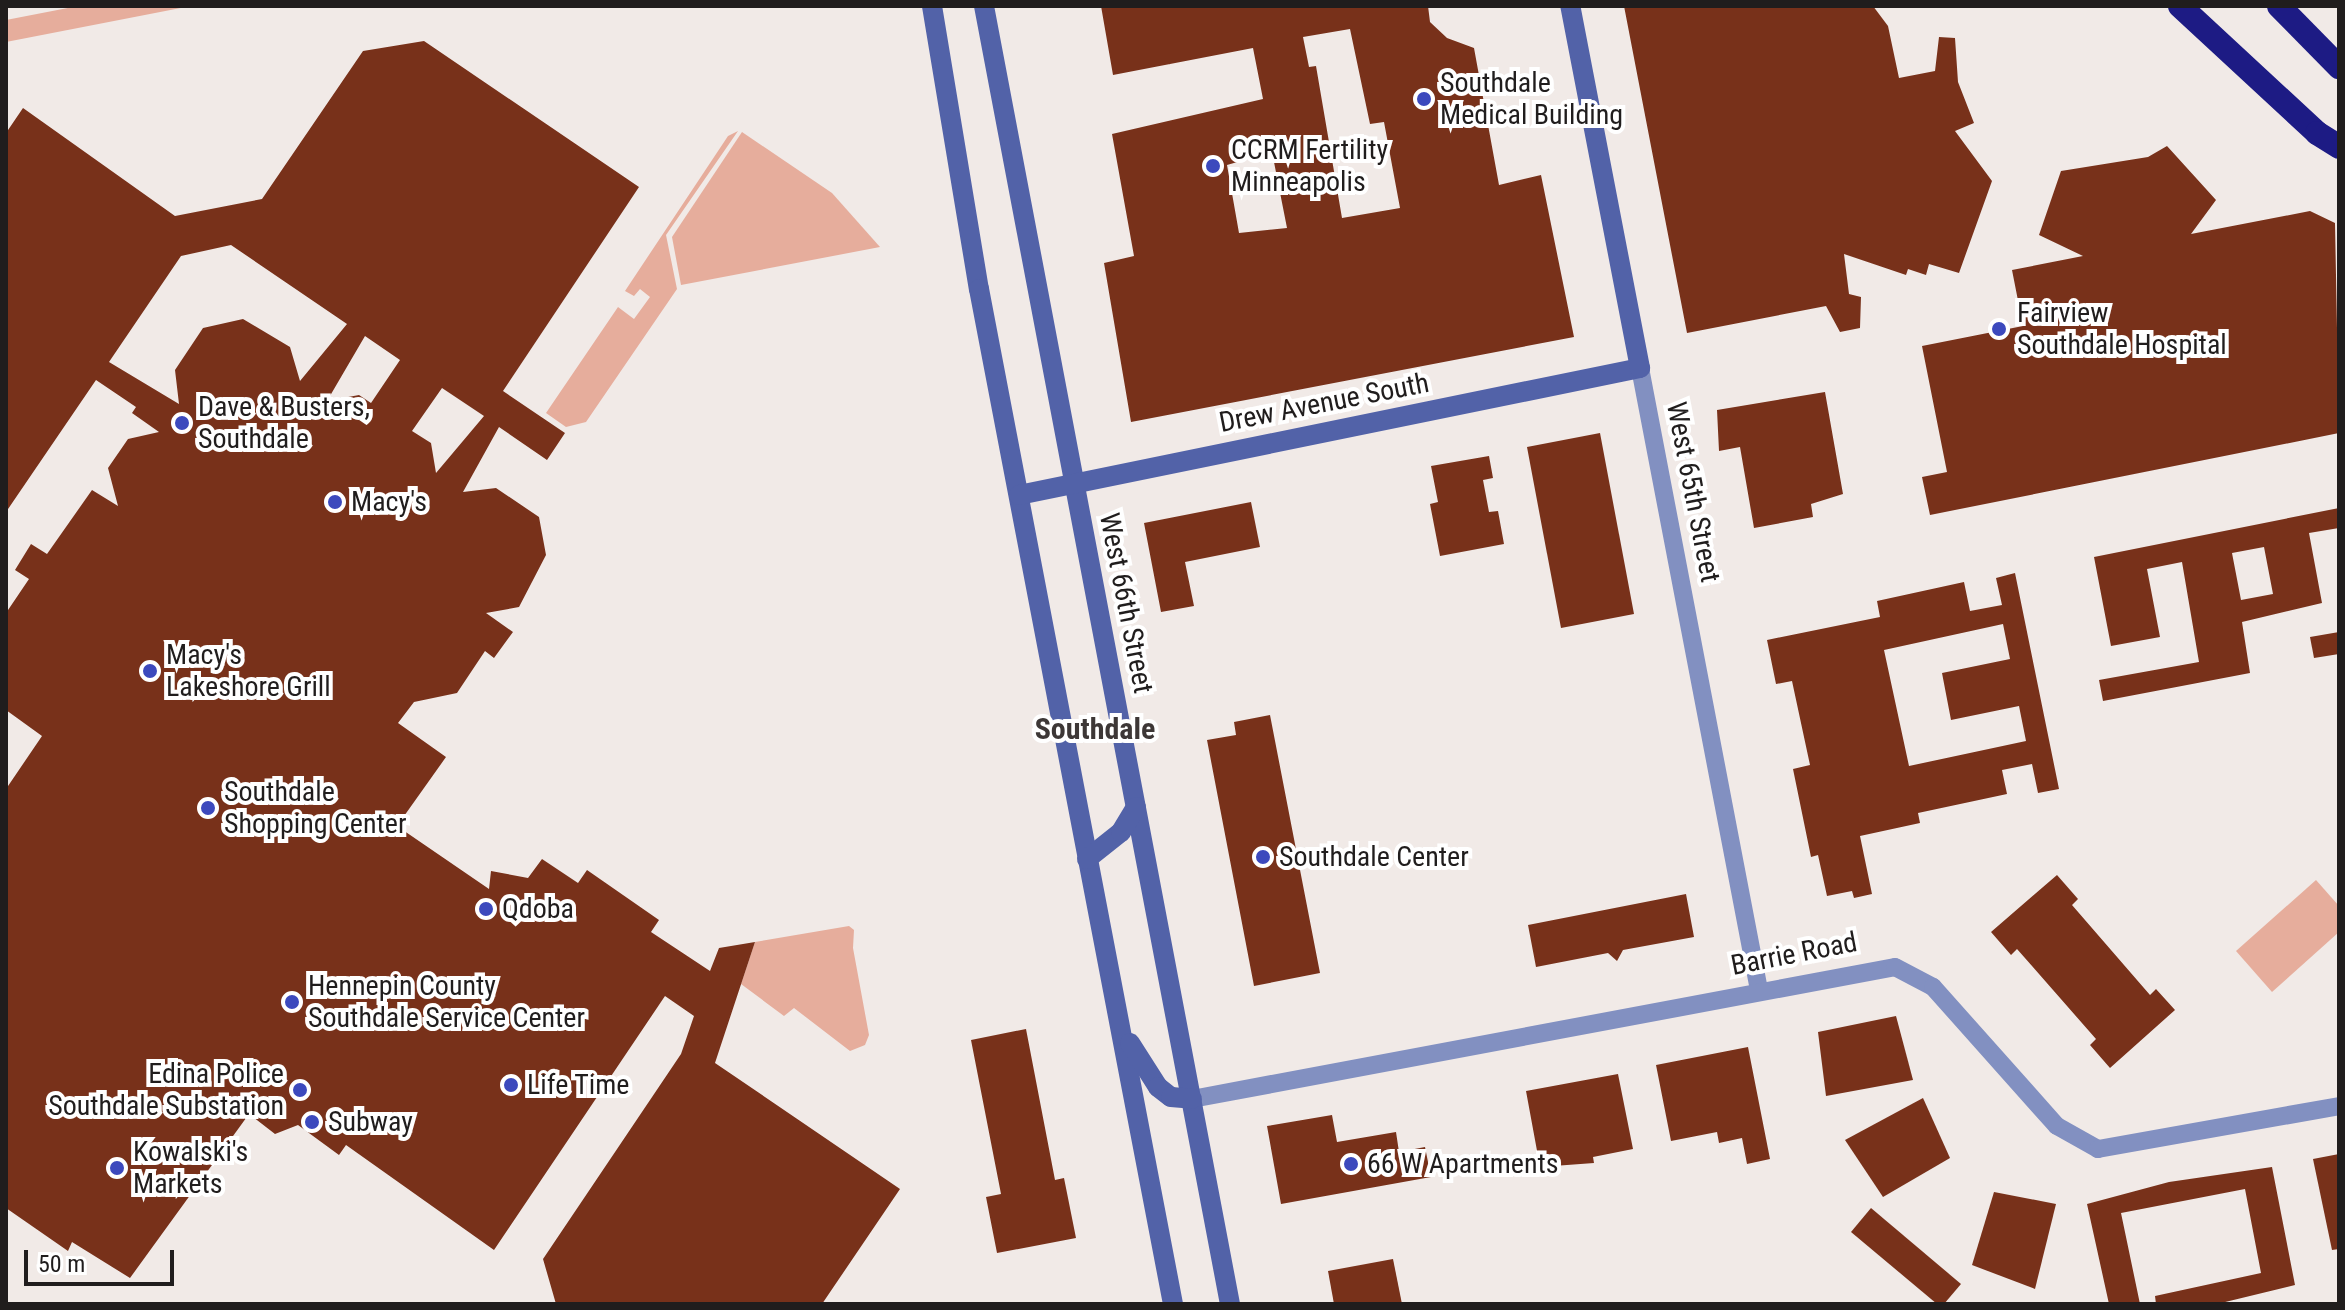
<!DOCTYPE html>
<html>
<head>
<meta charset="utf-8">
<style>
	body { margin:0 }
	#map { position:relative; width:2345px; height:1310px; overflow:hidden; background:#f1eae7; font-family:"Roboto Condensed",sans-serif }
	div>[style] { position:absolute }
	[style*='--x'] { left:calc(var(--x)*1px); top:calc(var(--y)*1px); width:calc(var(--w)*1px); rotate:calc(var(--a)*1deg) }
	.green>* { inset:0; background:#e6ad9c }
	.building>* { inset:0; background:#78311a }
	.street>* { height:18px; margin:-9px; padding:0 9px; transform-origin:9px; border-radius:9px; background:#8290c1 }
	.secondary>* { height:20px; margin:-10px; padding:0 10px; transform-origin:10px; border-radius:10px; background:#5262a8 }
	.highway>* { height:24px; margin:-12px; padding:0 12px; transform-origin:12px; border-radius:12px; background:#1d1b84 }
	.dots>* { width:22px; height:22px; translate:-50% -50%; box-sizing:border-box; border:4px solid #fff; border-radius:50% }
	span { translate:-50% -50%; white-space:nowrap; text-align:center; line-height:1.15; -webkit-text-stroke:8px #fff; paint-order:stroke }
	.poi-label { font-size:28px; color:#201d1d }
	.left { translate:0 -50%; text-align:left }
	.right { translate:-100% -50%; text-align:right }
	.street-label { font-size:28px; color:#201d1d }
	.neighbourhood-label { font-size:30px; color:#3d3736; font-weight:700 }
	.frame { position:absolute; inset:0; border:8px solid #201d1d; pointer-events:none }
	.scale { position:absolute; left:24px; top:1250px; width:150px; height:36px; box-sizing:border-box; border:4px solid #201d1d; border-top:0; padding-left:10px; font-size:24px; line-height:28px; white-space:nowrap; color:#201d1d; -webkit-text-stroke:6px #fff; paint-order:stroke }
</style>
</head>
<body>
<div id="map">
	<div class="green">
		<i style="clip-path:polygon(78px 6px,191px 6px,6px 42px,6px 20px)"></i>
		<i style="clip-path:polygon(738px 131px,666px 235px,677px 289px,586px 422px,566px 427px,546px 413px,618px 307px,634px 319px,650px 297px,640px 289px,634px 296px,625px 291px,728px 136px)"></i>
		<i style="clip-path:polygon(742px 132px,832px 193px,880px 247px,681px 285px,672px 237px)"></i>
		<i style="clip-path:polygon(2316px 880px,2339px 906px,2339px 932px,2272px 992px,2236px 951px)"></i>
		<i style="clip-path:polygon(849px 926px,854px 930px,853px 948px,869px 1035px,865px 1045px,850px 1051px,794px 1008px,784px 1016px,741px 984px,755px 942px)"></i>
	</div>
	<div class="building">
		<i style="clip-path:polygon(evenodd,1101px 6px,1428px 6px,1430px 22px,1447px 38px,1474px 48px,1499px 185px,1541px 175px,1574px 337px,1131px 422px,1104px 263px,1134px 256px,1112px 134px,1263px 99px,1253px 48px,1113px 75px,1101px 6px,1350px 29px,1370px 124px,1384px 122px,1400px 208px,1342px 218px,1316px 66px,1309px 67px,1303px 37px,1350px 29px,1101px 6px,1272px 152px,1287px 228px,1239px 233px,1227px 165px,1272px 152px)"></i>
		<i style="clip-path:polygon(1624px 6px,1873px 6px,1888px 26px,1899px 78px,1935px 71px,1939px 37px,1955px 38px,1958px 82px,1974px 123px,1955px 131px,1992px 181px,1959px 273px,1929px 264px,1926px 275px,1908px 269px,1906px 275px,1844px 254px,1849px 294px,1861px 297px,1860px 328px,1840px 332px,1826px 306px,1687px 333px)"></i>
		<i style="clip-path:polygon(evenodd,424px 41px,639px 187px,503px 391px,565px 433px,547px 460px,499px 427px,463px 492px,496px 488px,539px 517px,546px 555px,519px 607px,486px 613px,513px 632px,494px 658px,485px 651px,457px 693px,414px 702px,398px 723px,446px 757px,397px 826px,489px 889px,491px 871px,528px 878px,542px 859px,578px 883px,587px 870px,659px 920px,651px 932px,710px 971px,719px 948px,755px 942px,715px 1063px,900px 1189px,822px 1304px,556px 1304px,543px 1259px,681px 1054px,694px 1016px,665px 996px,494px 1250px,346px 1145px,339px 1155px,298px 1125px,275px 1134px,249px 1114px,130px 1278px,72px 1242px,68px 1251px,6px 1208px,6px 789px,42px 736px,6px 710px,6px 613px,29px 579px,15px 570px,31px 544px,47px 554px,92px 490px,118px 506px,108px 468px,128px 439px,159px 432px,132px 413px,136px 407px,96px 380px,6px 512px,6px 133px,23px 108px,175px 216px,262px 199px,363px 51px,424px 41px,231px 245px,347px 324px,300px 381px,290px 347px,243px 319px,203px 328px,175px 370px,179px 404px,109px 362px,181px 256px,231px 245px,424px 41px,365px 336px,400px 360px,371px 403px,359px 395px,327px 401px,365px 336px,424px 41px,442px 388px,484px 416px,436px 473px,431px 443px,412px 431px,442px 388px)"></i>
		<i style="clip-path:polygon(2167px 146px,2216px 200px,2191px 234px,2310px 211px,2335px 223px,2339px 433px,1930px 515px,1922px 477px,1947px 472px,1922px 346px,2023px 326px,2012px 270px,2083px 256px,2039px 235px,2061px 171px,2148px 157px)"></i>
		<i style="clip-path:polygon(1825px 392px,1843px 494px,1811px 504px,1813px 517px,1754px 528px,1740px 447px,1719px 451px,1717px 410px)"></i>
		<i style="clip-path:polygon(1600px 433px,1634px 614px,1561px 628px,1527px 447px)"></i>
		<i style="clip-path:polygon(1489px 456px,1493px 478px,1483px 480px,1489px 512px,1498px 511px,1504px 544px,1440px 556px,1430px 504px,1438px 502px,1431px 466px)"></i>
		<i style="clip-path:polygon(1251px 502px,1260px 547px,1185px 562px,1194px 606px,1161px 612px,1144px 523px)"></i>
		<i style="clip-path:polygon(evenodd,2339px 508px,2339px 528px,2309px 533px,2322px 603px,2242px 622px,2250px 673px,2103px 701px,2099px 680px,2199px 662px,2182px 562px,2147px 569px,2160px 637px,2111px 646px,2094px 557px,2339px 508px,2264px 547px,2273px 594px,2241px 600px,2232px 553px,2264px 547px)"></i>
		<i style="clip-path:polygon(evenodd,2015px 573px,2059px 789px,2038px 793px,2032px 764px,2002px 770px,2007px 794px,1918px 813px,1920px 823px,1860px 836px,1872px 894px,1854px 898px,1852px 891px,1827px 896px,1818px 855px,1811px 857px,1793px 769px,1810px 765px,1792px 681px,1776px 684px,1767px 640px,1880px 617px,1877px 601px,1964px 582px,1970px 611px,2002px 605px,1996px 578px,2015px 573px,2003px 624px,2010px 659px,1942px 673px,1951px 720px,2019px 706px,2026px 741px,1909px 766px,1884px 650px,2003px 624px)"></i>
		<i style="clip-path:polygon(2339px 632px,2339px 654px,2314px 658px,2310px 637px)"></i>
		<i style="clip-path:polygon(1270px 715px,1320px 973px,1254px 986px,1207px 740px,1236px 735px,1234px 722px)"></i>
		<i style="clip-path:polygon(2057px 875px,2078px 899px,2072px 905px,2150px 995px,2156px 989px,2175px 1010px,2110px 1068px,2090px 1045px,2096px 1039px,2017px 949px,2011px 955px,1991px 932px)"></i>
		<i style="clip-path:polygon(1686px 894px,1694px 937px,1623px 950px,1617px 961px,1608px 953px,1536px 967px,1528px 925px)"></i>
		<i style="clip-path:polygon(1896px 1016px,1913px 1080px,1826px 1096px,1818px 1032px)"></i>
		<i style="clip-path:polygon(1026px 1029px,1055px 1180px,1064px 1178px,1076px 1238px,997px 1253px,986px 1197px,1001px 1194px,971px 1040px)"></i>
		<i style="clip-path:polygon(1748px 1047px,1770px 1159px,1747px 1164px,1742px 1138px,1719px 1143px,1717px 1132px,1671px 1141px,1656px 1065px)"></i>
		<i style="clip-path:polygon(1618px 1074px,1633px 1149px,1593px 1157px,1594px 1163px,1540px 1167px,1526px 1091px)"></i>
		<i style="clip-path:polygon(1923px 1098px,1950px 1158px,1883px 1197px,1845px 1140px)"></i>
		<i style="clip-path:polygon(1332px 1115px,1337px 1142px,1396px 1132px,1399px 1152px,1425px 1147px,1431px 1177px,1281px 1204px,1267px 1126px)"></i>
		<i style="clip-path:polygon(2339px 1154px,2339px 1249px,2332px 1250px,2313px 1159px)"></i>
		<i style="clip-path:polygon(2272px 1167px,2295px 1285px,2217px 1304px,2156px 1304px,2155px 1296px,2261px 1273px,2245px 1189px,2121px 1213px,2140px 1304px,2109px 1304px,2087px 1204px,2169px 1182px)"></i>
		<i style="clip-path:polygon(1994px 1192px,2056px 1204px,2035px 1289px,1972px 1265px)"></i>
		<i style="clip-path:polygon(1871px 1208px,1961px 1284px,1944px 1304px,1937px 1304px,1851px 1232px)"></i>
		<i style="clip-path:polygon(1393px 1259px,1402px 1304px,1334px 1304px,1328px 1271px)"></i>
	</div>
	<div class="street">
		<i style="--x:1640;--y:368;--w:633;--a:79.17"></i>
		<i style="--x:1192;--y:1099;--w:715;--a:-10.63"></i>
		<i style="--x:1895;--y:967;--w:43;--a:27.8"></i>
		<i style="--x:1933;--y:987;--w:186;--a:48.3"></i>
		<i style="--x:2057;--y:1126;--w:47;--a:29.3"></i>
		<i style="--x:2098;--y:1149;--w:245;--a:-10.1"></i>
	</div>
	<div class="secondary">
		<i style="--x:932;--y:6;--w:287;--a:80.6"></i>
		<i style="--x:979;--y:289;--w:1033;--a:79.18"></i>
		<i style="--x:984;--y:6;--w:1321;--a:79.27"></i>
		<i style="--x:1019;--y:495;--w:634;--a:-11.56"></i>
		<i style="--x:1640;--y:368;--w:369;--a:-100.9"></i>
		<i style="--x:1087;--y:859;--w:43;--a:-38.5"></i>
		<i style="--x:1121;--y:832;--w:29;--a:-59"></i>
		<i style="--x:1130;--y:1043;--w:52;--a:57.5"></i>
		<i style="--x:1158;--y:1087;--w:16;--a:38"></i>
		<i style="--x:1171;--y:1097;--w:21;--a:5"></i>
	</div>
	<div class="highway">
		<i style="--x:2180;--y:6;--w:187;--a:42.8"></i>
		<i style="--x:2317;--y:133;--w:26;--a:32"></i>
		<i style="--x:2279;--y:6;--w:86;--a:45.5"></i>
	</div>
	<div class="dots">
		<i style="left:1424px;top:99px;background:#3c49bd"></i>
		<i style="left:1213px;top:166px;background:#3c49bd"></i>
		<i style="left:1999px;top:329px;background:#3c49bd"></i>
		<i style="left:182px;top:423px;background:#3c49bd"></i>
		<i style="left:335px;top:502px;background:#3c49bd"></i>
		<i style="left:150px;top:671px;background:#3c49bd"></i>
		<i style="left:208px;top:808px;background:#3c49bd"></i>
		<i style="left:1263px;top:857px;background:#3c49bd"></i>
		<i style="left:486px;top:909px;background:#3c49bd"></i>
		<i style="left:292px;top:1002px;background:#3c49bd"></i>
		<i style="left:511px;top:1085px;background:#3c49bd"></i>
		<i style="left:300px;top:1090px;background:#3c49bd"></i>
		<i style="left:312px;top:1122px;background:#3c49bd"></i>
		<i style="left:1351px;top:1164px;background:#3c49bd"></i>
		<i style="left:117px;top:1168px;background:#3c49bd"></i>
	</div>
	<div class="poi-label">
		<span class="left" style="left:1440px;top:99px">Southdale<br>Medical Building</span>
		<span class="left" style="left:1231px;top:166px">CCRM Fertility<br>Minneapolis</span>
		<span class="left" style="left:2017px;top:329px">Fairview<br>Southdale Hospital</span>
		<span class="left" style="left:198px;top:423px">Dave &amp; Busters,<br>Southdale</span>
		<span class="left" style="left:351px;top:502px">Macy's</span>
		<span class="left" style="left:166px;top:671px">Macy's<br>Lakeshore Grill</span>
		<span class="left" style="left:224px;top:808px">Southdale<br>Shopping Center</span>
		<span class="left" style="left:1279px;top:857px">Southdale Center</span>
		<span class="left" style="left:502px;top:909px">Qdoba</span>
		<span class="left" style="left:308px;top:1002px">Hennepin County<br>Southdale Service Center</span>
		<span class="right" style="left:284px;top:1090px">Edina Police<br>Southdale Substation</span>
		<span class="left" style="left:527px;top:1085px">Life Time</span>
		<span class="left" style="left:328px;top:1122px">Subway</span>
		<span class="left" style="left:133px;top:1168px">Kowalski's<br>Markets</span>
		<span class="left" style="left:1367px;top:1164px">66 W Apartments</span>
	</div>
	<div class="street-label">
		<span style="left:1324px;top:403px;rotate:-11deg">Drew Avenue South</span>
		<span style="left:1693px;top:492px;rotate:79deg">West 65th Street</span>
		<span style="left:1126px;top:603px;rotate:79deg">West 66th Street</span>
		<span style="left:1794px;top:954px;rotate:-11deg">Barrie Road</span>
	</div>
	<div class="neighbourhood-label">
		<span style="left:1095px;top:729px">Southdale</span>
	</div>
	<div class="frame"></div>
	<div class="scale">50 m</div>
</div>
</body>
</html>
